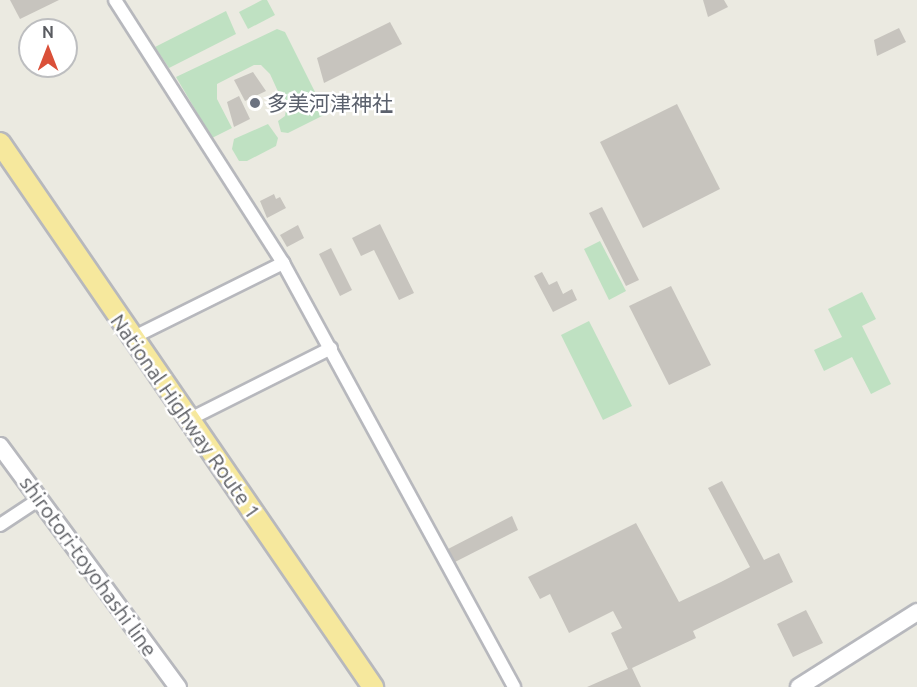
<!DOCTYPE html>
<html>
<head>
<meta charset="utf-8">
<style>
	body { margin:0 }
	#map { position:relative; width:917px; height:687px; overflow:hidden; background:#ebeae1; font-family:Ubuntu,"Noto Sans JP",sans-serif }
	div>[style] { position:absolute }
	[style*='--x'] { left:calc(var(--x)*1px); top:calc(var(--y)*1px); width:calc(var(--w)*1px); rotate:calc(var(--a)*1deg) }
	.green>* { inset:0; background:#bfe1c2 }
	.building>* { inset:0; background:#c7c4be }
	.roads { filter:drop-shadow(2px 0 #b7b8bd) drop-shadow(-2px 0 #b7b8bd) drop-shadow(0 2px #b7b8bd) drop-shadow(0 -2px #b7b8bd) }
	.minor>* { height:12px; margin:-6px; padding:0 6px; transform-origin:6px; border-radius:6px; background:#fff }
	.secondary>* { height:16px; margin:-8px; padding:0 8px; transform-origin:8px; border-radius:8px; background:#fff }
	.trunk>* { height:20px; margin:-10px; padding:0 10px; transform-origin:10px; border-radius:10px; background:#f6e89d }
	.dots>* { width:16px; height:16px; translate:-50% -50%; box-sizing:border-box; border:3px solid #fff; border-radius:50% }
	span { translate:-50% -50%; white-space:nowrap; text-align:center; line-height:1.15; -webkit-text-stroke:5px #fff; paint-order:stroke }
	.worship-label { font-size:21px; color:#5b616d }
	.left { translate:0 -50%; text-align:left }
	.street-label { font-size:21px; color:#5a5c61 }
	.north { position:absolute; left:18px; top:18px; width:60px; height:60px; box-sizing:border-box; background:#fff; border:2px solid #bdbec0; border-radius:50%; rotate:0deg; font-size:16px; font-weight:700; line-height:24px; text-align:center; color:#5a5c61 }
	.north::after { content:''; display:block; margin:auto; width:21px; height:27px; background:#da5039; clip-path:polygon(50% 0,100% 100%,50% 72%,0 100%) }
</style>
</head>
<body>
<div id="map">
	<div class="green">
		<i style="clip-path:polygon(262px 0,267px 0,275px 15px,248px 29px,239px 12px)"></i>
		<i style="clip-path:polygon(226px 11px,236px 34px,169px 68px,155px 47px)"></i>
		<i style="clip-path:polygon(277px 29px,285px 32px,326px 114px,288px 133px,281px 132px,278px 121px,285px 116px,286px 109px,270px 74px,261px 65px,254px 65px,217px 84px,217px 99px,232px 128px,212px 138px,176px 77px)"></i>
		<i style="clip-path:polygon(268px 124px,278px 138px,276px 146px,247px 161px,239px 161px,232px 149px,234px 139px)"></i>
		<i style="clip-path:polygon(600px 241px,626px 291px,609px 300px,584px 249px)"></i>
		<i style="clip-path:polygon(862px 292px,876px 319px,862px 326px,891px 384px,871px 394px,852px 357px,824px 371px,814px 350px,842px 337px,828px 309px)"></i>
		<i style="clip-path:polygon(589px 321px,632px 406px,603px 420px,561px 335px)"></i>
	</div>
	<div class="building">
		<i style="clip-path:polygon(10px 0,59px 0,20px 19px)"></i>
		<i style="clip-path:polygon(703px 0,724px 0,728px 7px,708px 17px)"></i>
		<i style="clip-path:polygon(390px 22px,402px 44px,324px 83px,317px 58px)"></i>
		<i style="clip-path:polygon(899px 28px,906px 42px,877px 56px,874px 40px)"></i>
		<i style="clip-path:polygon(253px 72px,266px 91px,245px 101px,234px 80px)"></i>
		<i style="clip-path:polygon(239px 96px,250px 119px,234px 127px,227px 102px)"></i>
		<i style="clip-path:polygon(677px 104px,720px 189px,643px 228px,600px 142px)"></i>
		<i style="clip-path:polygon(274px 194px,276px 199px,280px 197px,286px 208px,267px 218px,260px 201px)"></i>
		<i style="clip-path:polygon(602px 207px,639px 280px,626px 286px,589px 213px)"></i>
		<i style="clip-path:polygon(380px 224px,414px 293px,399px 300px,374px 250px,361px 256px,352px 238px)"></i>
		<i style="clip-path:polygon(298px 225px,304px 238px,287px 247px,280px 235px)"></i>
		<i style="clip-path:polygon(331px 248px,352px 290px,340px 296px,319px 254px)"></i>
		<i style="clip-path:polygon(542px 272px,549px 285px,557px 281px,563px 294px,572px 289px,577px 300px,553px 312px,534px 276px)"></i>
		<i style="clip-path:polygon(671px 286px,711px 365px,669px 385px,629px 306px)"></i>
		<i style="clip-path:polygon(722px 481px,764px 560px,779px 553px,793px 582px,693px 631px,696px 638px,632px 668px,641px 687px,587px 687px,628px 669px,611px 633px,622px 628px,613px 611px,569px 633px,550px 594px,540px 599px,528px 577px,636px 523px,679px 602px,721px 582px,750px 567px,708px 488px)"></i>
		<i style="clip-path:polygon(512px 516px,518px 530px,455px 562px,448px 549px)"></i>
		<i style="clip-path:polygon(806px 610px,823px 643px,793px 657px,777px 624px)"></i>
	</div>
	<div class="roads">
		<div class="minor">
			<i style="--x:115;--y:0;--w:312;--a:57.4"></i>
			<i style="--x:283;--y:263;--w:483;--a:61.4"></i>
			<i style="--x:132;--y:338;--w:169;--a:-26.4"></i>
			<i style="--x:188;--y:420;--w:160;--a:-26.7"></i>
			<i style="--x:0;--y:525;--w:49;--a:-33.4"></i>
		</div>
		<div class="secondary">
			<i style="--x:0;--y:446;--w:300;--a:53.6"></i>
			<i style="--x:799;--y:687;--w:140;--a:-32.4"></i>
		</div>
		<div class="trunk">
			<i style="--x:0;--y:143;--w:660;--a:55.56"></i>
		</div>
	</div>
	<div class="dots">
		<i style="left:255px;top:103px;background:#6b7280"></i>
	</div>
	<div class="worship-label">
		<span class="left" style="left:267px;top:103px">多美河津神社</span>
	</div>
	<div class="street-label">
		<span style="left:186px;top:416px;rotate:55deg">National Highway Route 1</span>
		<span style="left:89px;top:566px;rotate:54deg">shirotori-toyohashi line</span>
	</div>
	<div class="north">N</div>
</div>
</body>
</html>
